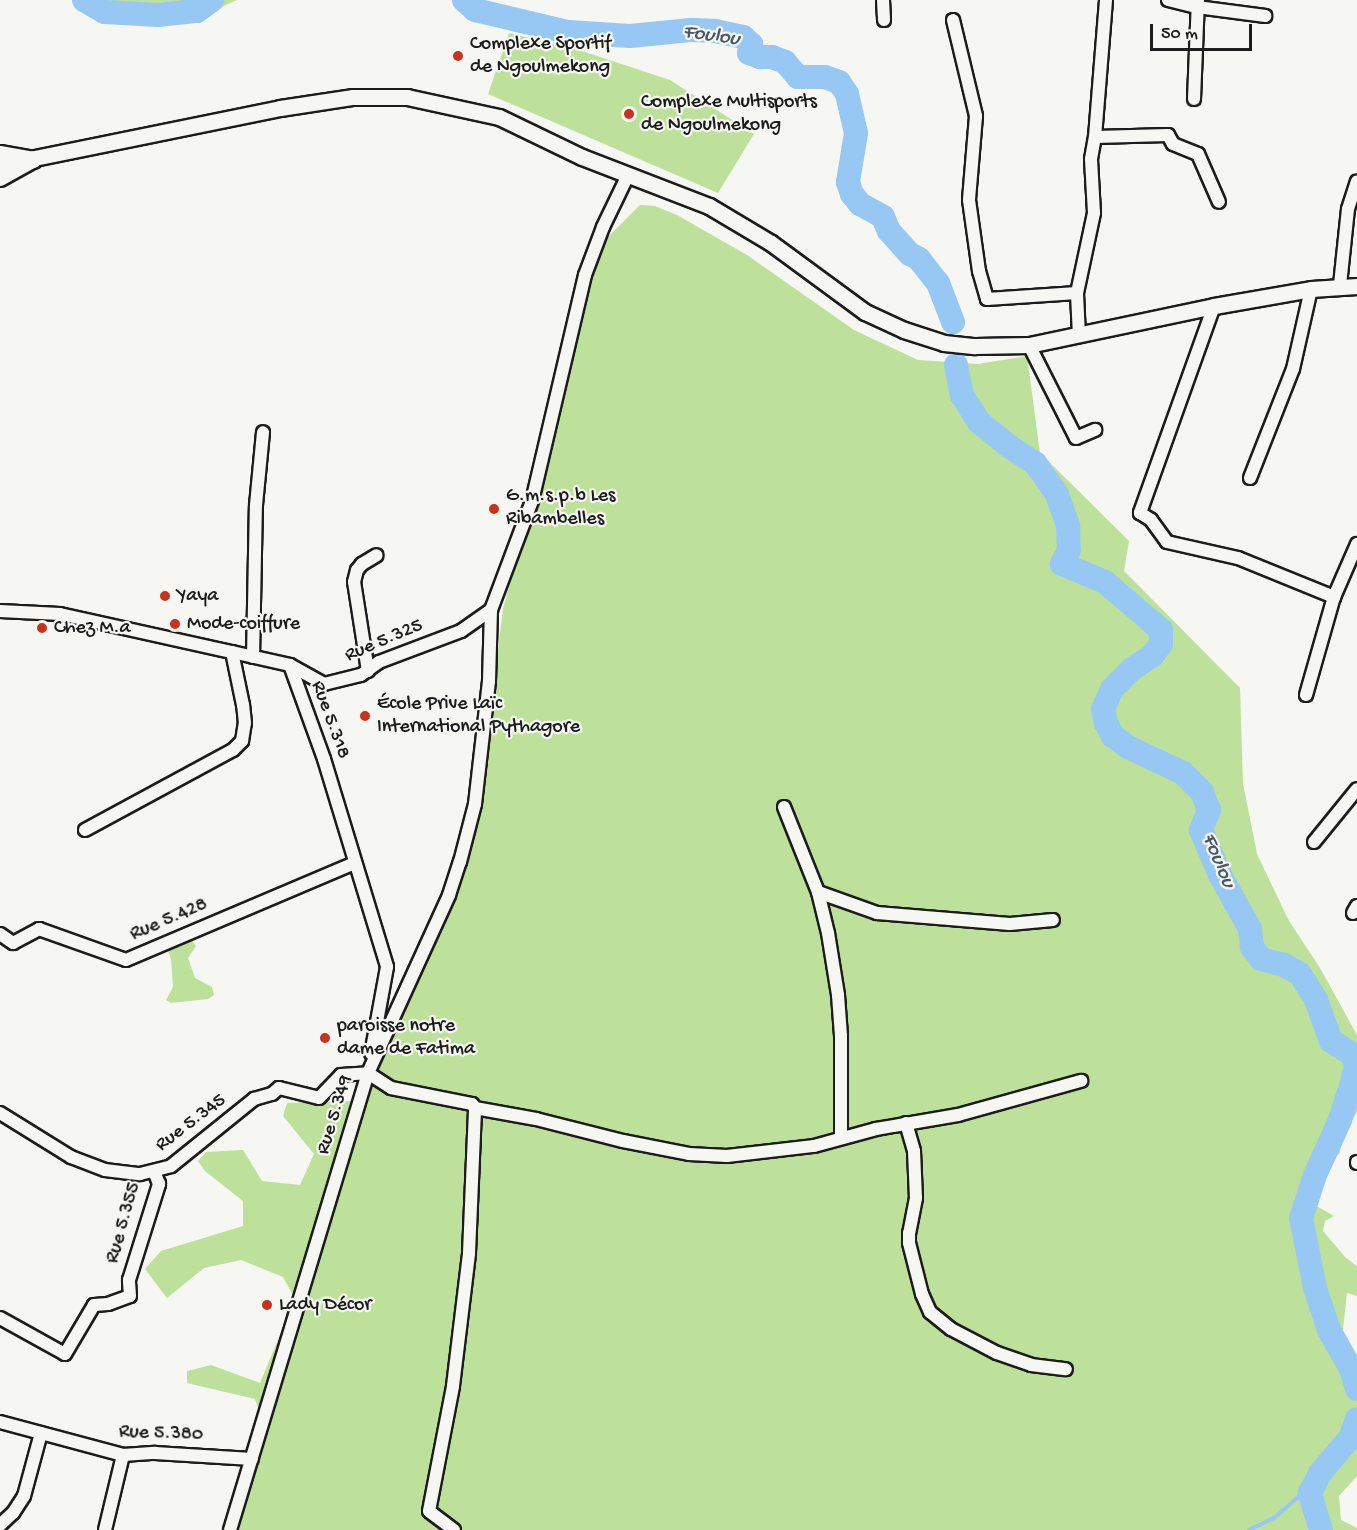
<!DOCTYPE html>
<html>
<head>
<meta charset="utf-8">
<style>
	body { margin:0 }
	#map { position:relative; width:1357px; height:1530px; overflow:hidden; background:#f6f6f2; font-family:"Gochi Hand",sans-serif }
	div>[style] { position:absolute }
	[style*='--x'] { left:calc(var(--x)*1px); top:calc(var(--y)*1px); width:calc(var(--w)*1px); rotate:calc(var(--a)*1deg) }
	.green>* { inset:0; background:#bde19b }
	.stream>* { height:4px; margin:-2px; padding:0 2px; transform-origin:2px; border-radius:2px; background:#97c8f4 }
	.river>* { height:24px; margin:-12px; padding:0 12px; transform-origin:12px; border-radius:12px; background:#97c8f4 }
	.roads { filter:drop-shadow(2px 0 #1c1c1c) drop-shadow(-2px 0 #1c1c1c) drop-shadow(0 2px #1c1c1c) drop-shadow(0 -2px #1c1c1c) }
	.minor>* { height:12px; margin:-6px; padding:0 6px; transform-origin:6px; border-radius:6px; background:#f6f6f2 }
	.tertiary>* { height:15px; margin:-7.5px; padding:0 7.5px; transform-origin:7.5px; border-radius:7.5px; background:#f6f6f2 }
	.secondary>* { height:16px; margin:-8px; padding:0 8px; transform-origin:8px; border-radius:8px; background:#f6f6f2 }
	.dots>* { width:16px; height:16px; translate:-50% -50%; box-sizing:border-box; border:3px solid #f6f6f2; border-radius:50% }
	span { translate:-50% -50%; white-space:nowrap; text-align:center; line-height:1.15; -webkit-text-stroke:4.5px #f6f6f2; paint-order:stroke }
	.poi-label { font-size:20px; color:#1c1c1c }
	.left { translate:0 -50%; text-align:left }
	.street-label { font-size:20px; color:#1c1c1c }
	.water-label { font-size:21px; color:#475868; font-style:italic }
	.scale { position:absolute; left:1150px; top:24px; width:102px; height:27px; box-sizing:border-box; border:3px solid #1c1c1c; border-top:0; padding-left:8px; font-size:18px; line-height:21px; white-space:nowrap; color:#1c1c1c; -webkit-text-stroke:4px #f6f6f2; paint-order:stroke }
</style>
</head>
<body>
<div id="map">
	<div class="green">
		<i style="clip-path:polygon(80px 0,237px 0,199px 17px,156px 25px,122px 22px)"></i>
		<i style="clip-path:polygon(509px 33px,576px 49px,670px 80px,754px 134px,718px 193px,488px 94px)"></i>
		<i style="clip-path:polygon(640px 205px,655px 206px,677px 215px,747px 255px,854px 330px,918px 360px,978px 364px,1027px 356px,1040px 453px,1129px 541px,1124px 571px,1240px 688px,1243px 784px,1257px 854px,1289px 921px,1320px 968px,1357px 1035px,1357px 1112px,1341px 1137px,1340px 1153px,1326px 1165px,1313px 1204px,1334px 1216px,1325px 1221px,1323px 1231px,1346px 1258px,1357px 1266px,1357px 1296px,1347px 1293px,1341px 1346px,1350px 1365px,1357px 1372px,1357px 1476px,1339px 1496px,1341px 1520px,1357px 1528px,1357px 1530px,235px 1530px,259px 1410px,255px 1399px,187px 1383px,187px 1371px,211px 1365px,260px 1383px,295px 1299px,283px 1277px,241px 1260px,204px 1268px,167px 1298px,145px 1269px,161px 1251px,243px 1226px,243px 1201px,205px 1171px,198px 1161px,206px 1152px,243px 1150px,262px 1181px,300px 1185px,314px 1154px,283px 1116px,287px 1103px,351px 1101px,363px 1095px,369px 1084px,480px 797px,503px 609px,600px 252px,606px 239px)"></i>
		<i style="clip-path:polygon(185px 938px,191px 940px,196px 946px,188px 958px,195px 978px,212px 987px,214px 995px,208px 999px,171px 1003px,166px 1000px,173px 987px,171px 959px,166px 945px)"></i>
	</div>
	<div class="stream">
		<i style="--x:1351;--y:1086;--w:7;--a:27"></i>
		<i style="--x:1249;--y:1530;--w:28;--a:-26"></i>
		<i style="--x:1274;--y:1518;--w:37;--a:-41"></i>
		<i style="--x:1302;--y:1494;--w:8;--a:-7"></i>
	</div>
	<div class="river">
		<i style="--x:84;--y:0;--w:24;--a:30"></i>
		<i style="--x:105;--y:12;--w:53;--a:3.2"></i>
		<i style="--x:158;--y:15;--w:39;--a:-6"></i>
		<i style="--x:197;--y:11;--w:19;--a:-36"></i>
		<i style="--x:464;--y:0;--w:15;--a:42"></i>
		<i style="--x:475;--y:10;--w:96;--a:13.3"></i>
		<i style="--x:568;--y:32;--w:62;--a:3.7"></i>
		<i style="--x:630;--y:36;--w:61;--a:-5.6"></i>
		<i style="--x:691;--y:30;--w:24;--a:2"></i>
		<i style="--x:715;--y:31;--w:29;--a:12"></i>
		<i style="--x:743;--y:37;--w:11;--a:41"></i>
		<i style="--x:751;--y:44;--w:9;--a:103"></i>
		<i style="--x:749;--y:53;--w:12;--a:20"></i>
		<i style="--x:760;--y:57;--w:12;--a:0"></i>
		<i style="--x:772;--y:57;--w:14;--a:21"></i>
		<i style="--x:785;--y:62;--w:20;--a:49"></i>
		<i style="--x:798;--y:77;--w:27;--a:0"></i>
		<i style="--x:825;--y:77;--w:15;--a:20"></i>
		<i style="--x:839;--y:82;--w:14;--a:56"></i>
		<i style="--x:847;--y:94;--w:40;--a:77"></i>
		<i style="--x:856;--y:133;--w:50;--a:99.3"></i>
		<i style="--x:848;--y:182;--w:13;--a:72"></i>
		<i style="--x:852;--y:194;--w:13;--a:51"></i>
		<i style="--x:860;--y:204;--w:26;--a:29"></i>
		<i style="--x:883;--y:217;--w:15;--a:67"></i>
		<i style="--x:889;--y:231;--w:31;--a:48"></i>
		<i style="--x:910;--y:254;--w:10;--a:29"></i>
		<i style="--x:919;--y:259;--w:31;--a:52"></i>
		<i style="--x:938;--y:283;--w:42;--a:69"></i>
		<i style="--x:956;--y:365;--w:31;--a:79"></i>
		<i style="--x:962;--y:395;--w:32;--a:58"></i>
		<i style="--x:979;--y:422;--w:36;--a:39"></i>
		<i style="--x:1007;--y:445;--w:33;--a:33"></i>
		<i style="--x:1035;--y:463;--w:39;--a:55"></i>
		<i style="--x:1057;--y:495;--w:33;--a:70"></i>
		<i style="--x:1068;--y:526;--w:24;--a:88"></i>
		<i style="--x:1069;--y:550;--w:16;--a:117"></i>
		<i style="--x:1062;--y:564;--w:47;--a:22.7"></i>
		<i style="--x:1105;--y:582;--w:74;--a:40.6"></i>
		<i style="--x:1161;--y:630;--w:14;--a:90"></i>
		<i style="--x:1161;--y:644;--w:15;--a:127"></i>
		<i style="--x:1152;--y:656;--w:24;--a:147"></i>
		<i style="--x:1132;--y:669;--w:28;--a:135"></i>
		<i style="--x:1112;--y:689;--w:22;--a:114"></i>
		<i style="--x:1103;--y:709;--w:14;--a:78"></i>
		<i style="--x:1106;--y:723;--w:15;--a:62"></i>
		<i style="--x:1113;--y:736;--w:19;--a:36"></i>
		<i style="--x:1128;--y:747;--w:61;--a:25.3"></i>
		<i style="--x:1183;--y:773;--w:27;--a:45"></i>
		<i style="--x:1202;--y:792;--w:19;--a:69"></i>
		<i style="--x:1209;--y:810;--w:22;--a:112"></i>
		<i style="--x:1201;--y:830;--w:49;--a:67.1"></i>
		<i style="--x:1220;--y:875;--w:62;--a:60.9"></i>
		<i style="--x:1250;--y:929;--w:18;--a:84"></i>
		<i style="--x:1252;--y:947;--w:15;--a:53"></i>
		<i style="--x:1261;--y:959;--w:24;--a:15"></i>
		<i style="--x:1284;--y:965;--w:18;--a:29"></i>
		<i style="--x:1300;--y:974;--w:31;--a:58"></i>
		<i style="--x:1316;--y:1000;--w:44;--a:69.9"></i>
		<i style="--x:1331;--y:1041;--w:25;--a:32"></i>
		<i style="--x:1352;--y:1054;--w:12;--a:70"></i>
		<i style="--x:1356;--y:1065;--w:22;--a:103"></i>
		<i style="--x:1351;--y:1086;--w:36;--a:108"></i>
		<i style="--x:1340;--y:1120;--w:60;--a:114.4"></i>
		<i style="--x:1315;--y:1175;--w:45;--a:108"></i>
		<i style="--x:1301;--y:1218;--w:71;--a:78.7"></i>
		<i style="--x:1315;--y:1288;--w:44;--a:71.6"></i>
		<i style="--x:1329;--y:1330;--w:45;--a:60.6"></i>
		<i style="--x:1351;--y:1369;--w:21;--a:73"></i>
		<i style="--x:1321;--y:1530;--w:39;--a:-107"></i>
		<i style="--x:1310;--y:1493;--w:22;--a:-63"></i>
		<i style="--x:1320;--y:1473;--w:46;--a:-49.4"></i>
		<i style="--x:1350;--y:1438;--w:20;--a:-70"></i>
	</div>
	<div class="roads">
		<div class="minor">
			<i style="--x:883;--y:0;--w:20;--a:87"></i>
			<i style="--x:1168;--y:0;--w:30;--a:14"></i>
			<i style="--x:1197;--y:7;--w:69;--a:7.5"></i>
			<i style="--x:953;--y:20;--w:99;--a:76.5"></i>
			<i style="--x:976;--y:116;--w:84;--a:94.8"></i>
			<i style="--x:969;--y:200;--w:72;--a:82"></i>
			<i style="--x:979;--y:271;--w:29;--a:74"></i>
			<i style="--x:987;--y:299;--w:90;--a:-3.8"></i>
			<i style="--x:1194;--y:99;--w:99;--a:-87.7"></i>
			<i style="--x:1095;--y:137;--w:137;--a:-85.4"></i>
			<i style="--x:1340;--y:285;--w:76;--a:-84"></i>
			<i style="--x:1348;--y:209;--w:29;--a:-72"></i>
			<i style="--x:1214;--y:306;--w:220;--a:109.7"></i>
			<i style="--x:1140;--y:513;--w:13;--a:32"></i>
			<i style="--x:1151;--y:520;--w:27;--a:54"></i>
			<i style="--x:1167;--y:542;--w:73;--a:12.7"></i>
			<i style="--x:1238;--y:558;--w:104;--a:22.1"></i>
			<i style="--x:1079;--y:336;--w:43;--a:-92.7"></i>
			<i style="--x:1077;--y:293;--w:82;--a:-78"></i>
			<i style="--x:1094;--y:213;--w:54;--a:-93.2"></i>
			<i style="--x:1091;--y:159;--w:22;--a:-80"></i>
			<i style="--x:1095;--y:137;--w:73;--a:-1.6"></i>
			<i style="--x:1168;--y:135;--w:10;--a:61"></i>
			<i style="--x:1173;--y:144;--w:27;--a:22"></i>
			<i style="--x:1198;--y:154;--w:52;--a:66.4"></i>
			<i style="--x:1029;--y:345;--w:104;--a:63.2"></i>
			<i style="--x:1076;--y:438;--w:21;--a:-23"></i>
			<i style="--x:1250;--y:478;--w:117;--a:-68.5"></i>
			<i style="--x:1293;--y:369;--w:82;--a:-77.3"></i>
			<i style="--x:0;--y:611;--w:60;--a:2.9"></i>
			<i style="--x:60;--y:614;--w:176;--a:12.5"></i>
			<i style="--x:232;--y:652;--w:59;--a:12.6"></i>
			<i style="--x:290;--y:665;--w:39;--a:29"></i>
			<i style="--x:324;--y:684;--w:38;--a:-14"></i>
			<i style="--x:361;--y:675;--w:22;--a:-36"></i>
			<i style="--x:379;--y:662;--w:88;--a:-20.7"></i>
			<i style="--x:461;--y:631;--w:37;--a:-35"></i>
			<i style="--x:253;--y:657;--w:152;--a:-88.9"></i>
			<i style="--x:256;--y:505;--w:73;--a:-84.5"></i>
			<i style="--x:290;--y:665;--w:100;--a:70.1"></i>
			<i style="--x:324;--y:759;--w:217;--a:73.1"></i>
			<i style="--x:387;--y:967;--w:88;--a:100.4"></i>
			<i style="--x:368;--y:671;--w:90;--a:-98.9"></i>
			<i style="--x:354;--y:582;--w:12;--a:-76"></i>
			<i style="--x:357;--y:570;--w:8;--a:-50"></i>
			<i style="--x:362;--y:564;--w:17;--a:-31"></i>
			<i style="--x:1306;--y:695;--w:102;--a:-74.1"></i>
			<i style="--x:1334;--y:597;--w:58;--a:-66.5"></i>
			<i style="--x:784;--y:807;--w:92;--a:68.2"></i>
			<i style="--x:818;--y:892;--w:42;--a:76.3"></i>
			<i style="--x:828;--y:933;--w:63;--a:80.8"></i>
			<i style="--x:838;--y:995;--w:41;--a:85.8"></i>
			<i style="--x:841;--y:1036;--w:102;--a:90"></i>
			<i style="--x:85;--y:830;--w:168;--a:-28.4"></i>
			<i style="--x:233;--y:750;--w:13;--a:-45"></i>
			<i style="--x:242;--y:741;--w:18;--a:-81"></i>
			<i style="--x:245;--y:723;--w:18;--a:-96"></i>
			<i style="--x:243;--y:705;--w:54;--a:-101.7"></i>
			<i style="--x:1314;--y:842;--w:68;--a:-50.9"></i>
			<i style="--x:818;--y:892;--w:63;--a:19.6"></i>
			<i style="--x:877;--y:913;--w:133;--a:4.7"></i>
			<i style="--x:1010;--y:924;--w:43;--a:-5.3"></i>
			<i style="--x:1353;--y:913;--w:8;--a:-60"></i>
			<i style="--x:0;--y:934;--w:16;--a:35"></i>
			<i style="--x:13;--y:943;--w:30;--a:-28"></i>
			<i style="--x:39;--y:929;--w:92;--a:19.6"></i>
			<i style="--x:126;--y:960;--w:249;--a:-23"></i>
			<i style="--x:368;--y:1073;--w:27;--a:33"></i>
			<i style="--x:391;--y:1088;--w:83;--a:11.2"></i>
			<i style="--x:472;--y:1104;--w:5;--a:53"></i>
			<i style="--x:475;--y:1108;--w:62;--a:10.2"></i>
			<i style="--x:536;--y:1119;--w:90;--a:14.2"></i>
			<i style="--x:623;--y:1141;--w:67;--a:11.1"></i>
			<i style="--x:689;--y:1154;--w:38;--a:3"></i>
			<i style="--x:727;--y:1156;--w:88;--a:-6.6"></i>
			<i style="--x:814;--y:1146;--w:64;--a:-15.3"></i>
			<i style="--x:876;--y:1129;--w:83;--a:-9.7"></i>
			<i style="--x:958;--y:1115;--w:128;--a:-15.5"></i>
			<i style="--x:0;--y:1113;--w:84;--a:31.8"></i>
			<i style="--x:71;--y:1157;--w:36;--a:21"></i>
			<i style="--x:105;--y:1170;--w:35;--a:7"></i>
			<i style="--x:140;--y:1174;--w:32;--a:-14"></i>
			<i style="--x:171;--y:1166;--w:107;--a:-38.9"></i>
			<i style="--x:254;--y:1099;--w:19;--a:-16"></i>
			<i style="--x:272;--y:1094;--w:9;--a:-41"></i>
			<i style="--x:279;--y:1088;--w:41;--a:14"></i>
			<i style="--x:319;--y:1098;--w:32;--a:-46"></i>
			<i style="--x:341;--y:1075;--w:27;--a:-4"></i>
			<i style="--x:906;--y:1123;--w:29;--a:74"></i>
			<i style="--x:914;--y:1151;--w:47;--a:87.6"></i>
			<i style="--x:916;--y:1198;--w:36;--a:101"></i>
			<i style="--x:909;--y:1233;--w:10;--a:90"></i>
			<i style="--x:909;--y:1243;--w:53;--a:75.7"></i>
			<i style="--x:922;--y:1294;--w:20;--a:66"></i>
			<i style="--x:930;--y:1312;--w:27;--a:39"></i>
			<i style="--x:951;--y:1329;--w:52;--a:27.6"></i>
			<i style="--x:997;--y:1353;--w:36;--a:19"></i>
			<i style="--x:1031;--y:1365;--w:35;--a:7"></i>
			<i style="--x:1357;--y:1162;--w:1;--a:90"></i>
			<i style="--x:0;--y:1318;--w:74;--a:29"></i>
			<i style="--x:65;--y:1354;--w:57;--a:-59.4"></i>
			<i style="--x:94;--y:1305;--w:14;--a:-4"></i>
			<i style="--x:108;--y:1304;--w:23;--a:-20"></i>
			<i style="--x:130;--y:1296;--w:16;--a:-94"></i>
			<i style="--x:129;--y:1280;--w:101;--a:-72.6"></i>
			<i style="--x:159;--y:1184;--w:14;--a:-111"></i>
			<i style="--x:0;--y:1422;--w:127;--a:15"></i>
			<i style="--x:123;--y:1455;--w:32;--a:-4"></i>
			<i style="--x:155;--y:1453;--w:97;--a:3.5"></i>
			<i style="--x:0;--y:1525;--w:18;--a:-43"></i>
			<i style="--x:13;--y:1513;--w:20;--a:-57"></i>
			<i style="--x:24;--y:1496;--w:65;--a:-74.9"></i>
			<i style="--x:105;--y:1530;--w:77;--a:-76.5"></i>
			<i style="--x:230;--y:1530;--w:477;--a:-73.2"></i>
			<i style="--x:368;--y:1073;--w:196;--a:-65.5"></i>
			<i style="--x:449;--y:895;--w:35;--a:-72"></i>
			<i style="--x:460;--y:862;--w:60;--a:-75.5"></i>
			<i style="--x:475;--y:804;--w:124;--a:-83.5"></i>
			<i style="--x:489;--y:681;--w:71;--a:-88.4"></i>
			<i style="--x:491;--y:610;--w:116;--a:-69.4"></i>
			<i style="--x:532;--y:501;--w:232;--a:-76.8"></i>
			<i style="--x:585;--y:275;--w:51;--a:-69.4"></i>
			<i style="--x:603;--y:227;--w:58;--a:-64.3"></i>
			<i style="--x:454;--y:1530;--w:31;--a:-143"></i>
			<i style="--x:429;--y:1511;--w:127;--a:-79.1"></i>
			<i style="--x:453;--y:1386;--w:134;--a:-83.1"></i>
			<i style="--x:469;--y:1253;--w:145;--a:-87.6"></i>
		</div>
		<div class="tertiary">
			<i style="--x:0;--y:165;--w:286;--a:-11.5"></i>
			<i style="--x:280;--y:108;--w:74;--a:-8.6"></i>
			<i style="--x:353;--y:97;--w:54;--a:0"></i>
			<i style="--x:407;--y:97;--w:94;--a:12.3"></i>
			<i style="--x:499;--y:117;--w:92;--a:25.7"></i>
			<i style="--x:582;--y:157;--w:136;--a:21.1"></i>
			<i style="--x:709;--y:206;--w:72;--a:30.8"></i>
			<i style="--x:771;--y:243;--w:117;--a:36.3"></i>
			<i style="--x:865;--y:312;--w:43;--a:24.8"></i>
			<i style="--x:904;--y:330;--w:42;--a:18"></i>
			<i style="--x:944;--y:343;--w:31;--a:6"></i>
			<i style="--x:975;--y:346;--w:54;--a:-1.1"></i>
			<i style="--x:1029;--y:345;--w:189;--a:-11.9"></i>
			<i style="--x:1214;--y:306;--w:98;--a:-9.9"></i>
			<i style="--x:1311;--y:289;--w:46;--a:-3.7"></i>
		</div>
		<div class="secondary">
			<i style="--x:0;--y:154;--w:34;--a:10"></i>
			<i style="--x:0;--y:178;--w:38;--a:-29"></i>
		</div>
	</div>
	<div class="dots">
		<i style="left:458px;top:56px;background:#c8321e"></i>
		<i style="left:629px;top:114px;background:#c8321e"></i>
		<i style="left:494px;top:509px;background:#c8321e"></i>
		<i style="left:165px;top:596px;background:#c8321e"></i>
		<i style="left:175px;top:624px;background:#c8321e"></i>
		<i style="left:42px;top:628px;background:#c8321e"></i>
		<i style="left:365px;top:716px;background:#c8321e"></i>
		<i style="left:325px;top:1038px;background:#c8321e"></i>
		<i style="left:267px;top:1305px;background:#c8321e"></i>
	</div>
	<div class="poi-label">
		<span class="left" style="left:470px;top:56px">Complexe Sportif<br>de Ngoulmekong</span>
		<span class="left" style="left:641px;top:114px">Complexe Multisports<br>de Ngoulmekong</span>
		<span class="left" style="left:506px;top:508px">G.m.s.p.b Les<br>Ribambelles</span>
		<span class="left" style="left:177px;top:596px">Yaya</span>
		<span class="left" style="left:187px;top:624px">Mode-coiffure</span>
		<span class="left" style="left:54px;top:628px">Chez M.a</span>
		<span class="left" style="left:377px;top:716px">École Prive Laïc<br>International Pythagore</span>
		<span class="left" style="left:337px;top:1038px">paroisse notre<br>dame de Fatima</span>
		<span class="left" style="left:279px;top:1305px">Lady Décor</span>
	</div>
	<div class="street-label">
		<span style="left:384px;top:641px;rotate:-23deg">Rue 5.325</span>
		<span style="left:330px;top:720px;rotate:70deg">Rue 5.318</span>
		<span style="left:169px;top:920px;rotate:-23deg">Rue 5.428</span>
		<span style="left:335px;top:1115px;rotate:-73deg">Rue 5.349</span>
		<span style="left:191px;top:1123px;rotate:-37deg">Rue 5.345</span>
		<span style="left:124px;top:1223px;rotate:-74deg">Rue 5.355</span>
		<span style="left:161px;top:1434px;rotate:2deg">Rue 5.380</span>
	</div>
	<div class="water-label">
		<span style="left:711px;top:37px;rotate:8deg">Foulou</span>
		<span style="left:1217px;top:861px;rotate:67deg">Foulou</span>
	</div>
	<div class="scale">50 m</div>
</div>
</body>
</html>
